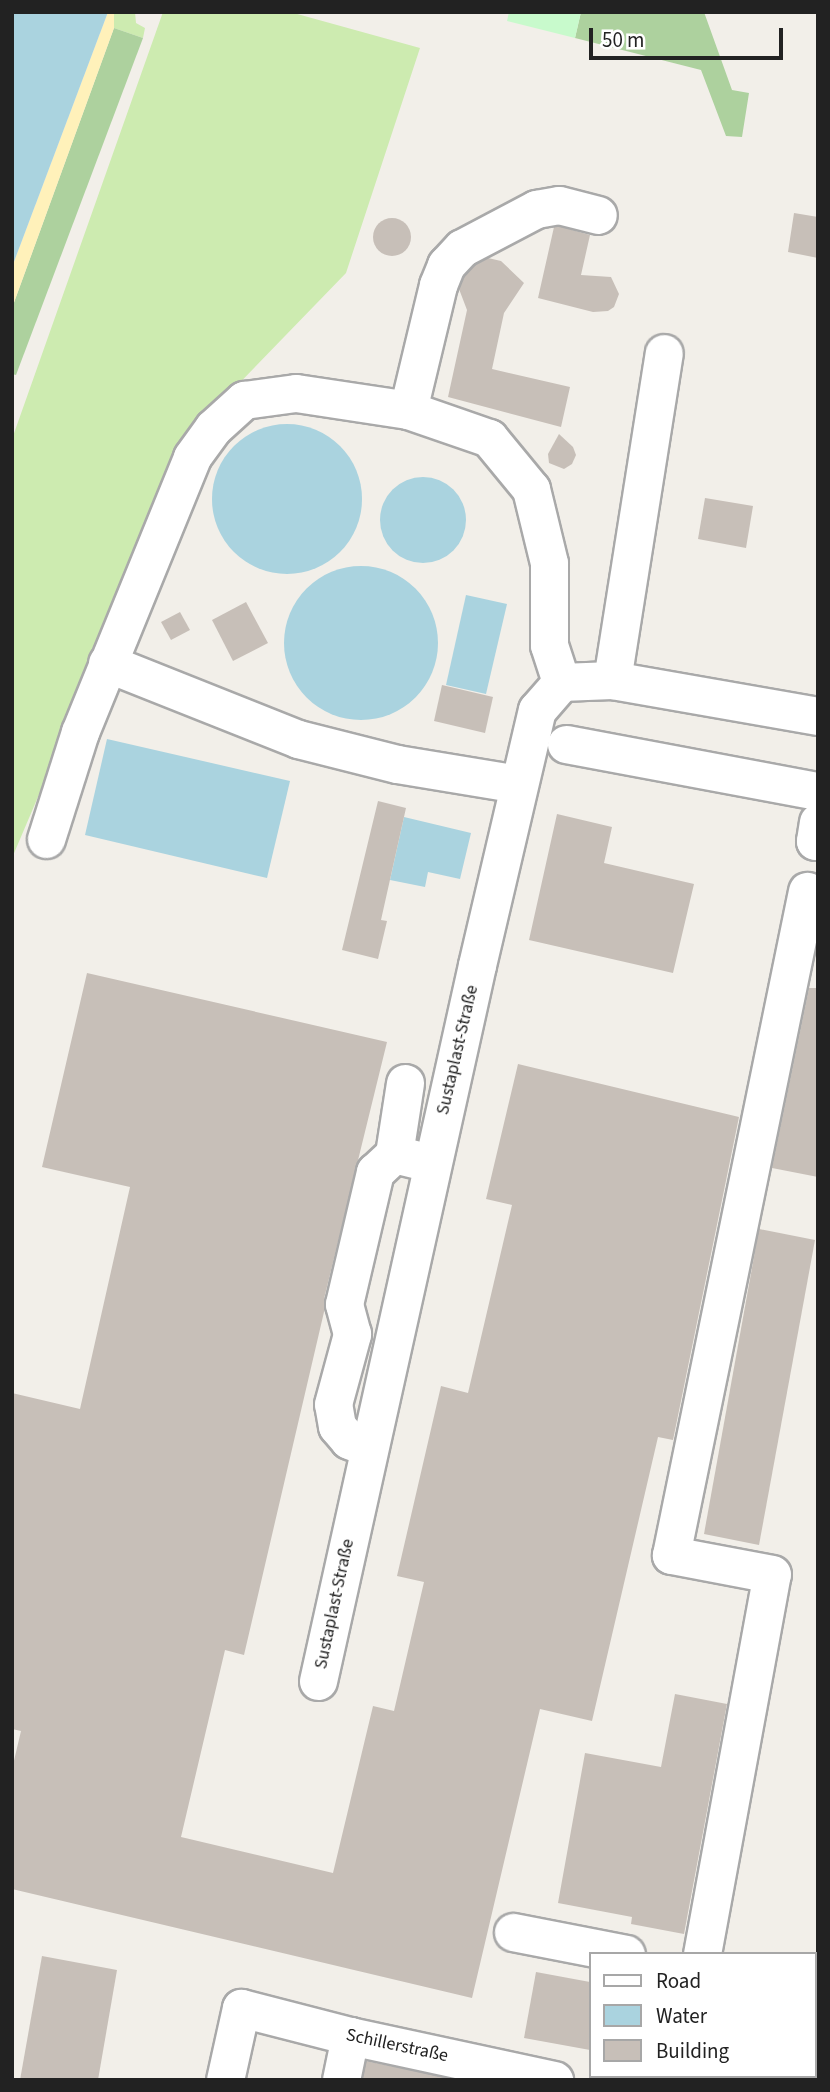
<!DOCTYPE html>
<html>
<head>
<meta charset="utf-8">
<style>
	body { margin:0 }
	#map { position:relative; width:830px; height:2092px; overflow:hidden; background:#f2efe9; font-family:"Source Sans 3",sans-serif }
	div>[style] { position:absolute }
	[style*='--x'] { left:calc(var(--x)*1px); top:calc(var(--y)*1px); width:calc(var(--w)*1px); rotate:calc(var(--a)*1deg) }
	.grass>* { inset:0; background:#cdebb0 }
	.forest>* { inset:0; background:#add19e }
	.sand>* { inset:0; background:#fff1ba }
	.park>* { inset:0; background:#c8facc }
	.water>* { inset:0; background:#aad3df }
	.round { border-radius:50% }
	.building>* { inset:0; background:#c7bfb8 }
	.roads { filter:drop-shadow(2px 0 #a9a9a9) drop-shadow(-2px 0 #a9a9a9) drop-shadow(0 2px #a9a9a9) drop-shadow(0 -2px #a9a9a9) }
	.minor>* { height:37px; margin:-18.5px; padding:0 18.5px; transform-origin:18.5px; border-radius:18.5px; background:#fff }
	span { translate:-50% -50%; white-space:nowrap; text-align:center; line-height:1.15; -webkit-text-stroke:6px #fff; paint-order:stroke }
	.street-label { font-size:18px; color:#222 }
	.frame { position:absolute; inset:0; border:14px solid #222; pointer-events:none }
	.legend { position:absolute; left:589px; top:1952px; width:228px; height:126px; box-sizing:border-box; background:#fff; border:2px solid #a7a7a7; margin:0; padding:9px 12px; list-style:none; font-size:21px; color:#222 }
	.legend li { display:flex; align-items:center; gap:14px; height:35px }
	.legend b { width:35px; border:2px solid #a7a7a7 }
	.scale { position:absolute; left:589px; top:28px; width:194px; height:32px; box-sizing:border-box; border:4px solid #222; border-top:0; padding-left:9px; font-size:21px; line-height:24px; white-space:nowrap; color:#222; -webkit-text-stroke:5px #fff; paint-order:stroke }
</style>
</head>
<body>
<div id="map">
	<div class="grass">
		<i style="clip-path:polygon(114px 12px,135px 12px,136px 23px,145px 28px,143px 38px,114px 28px)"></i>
		<i style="clip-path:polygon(163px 12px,290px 12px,420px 48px,346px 273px,194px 430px,12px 858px,12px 439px)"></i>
	</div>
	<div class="forest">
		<i style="clip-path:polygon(581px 12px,704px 12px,732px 90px,749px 93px,742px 137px,726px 136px,701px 70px,575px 38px)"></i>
		<i style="clip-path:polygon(114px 28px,143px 38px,16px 375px,12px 374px,12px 308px)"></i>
	</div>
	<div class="sand">
		<i style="clip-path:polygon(108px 12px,114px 12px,114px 28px,12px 308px,12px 267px)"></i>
	</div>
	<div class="park">
		<i style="clip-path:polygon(509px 12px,581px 12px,575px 38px,507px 21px)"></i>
	</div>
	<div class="water">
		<i style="clip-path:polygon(12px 12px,108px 12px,12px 267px)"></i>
		<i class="round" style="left:212px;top:424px;width:150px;height:150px"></i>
		<i class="round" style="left:380px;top:477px;width:86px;height:86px"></i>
		<i class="round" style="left:284px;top:566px;width:154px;height:154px"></i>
		<i style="clip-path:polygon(466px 595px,507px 604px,486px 694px,446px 685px)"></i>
		<i style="clip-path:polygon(107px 739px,290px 781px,267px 878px,85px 835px)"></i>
		<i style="clip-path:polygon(404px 817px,471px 833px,460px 879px,428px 872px,425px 887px,390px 880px)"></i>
	</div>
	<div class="building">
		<i style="clip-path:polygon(794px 213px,818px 217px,818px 258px,788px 252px)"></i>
		<i class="round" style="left:373px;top:218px;width:38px;height:38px"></i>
		<i style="clip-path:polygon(558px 226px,590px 235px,581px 275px,611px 277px,619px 294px,614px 307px,608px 311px,593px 312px,538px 298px,554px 227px)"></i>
		<i style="clip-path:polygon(488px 258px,501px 261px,524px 283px,504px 313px,492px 369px,570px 387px,561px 427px,448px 397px,467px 310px,459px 289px,464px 276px,475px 265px)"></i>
		<i style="clip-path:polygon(559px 434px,573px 447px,576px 455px,572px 464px,564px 469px,549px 463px,548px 454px)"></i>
		<i style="clip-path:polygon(705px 498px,753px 506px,746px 548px,698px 539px)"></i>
		<i style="clip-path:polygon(246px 602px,268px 643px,233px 661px,212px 620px)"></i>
		<i style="clip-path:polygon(180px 612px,190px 630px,171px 640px,161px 622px)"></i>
		<i style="clip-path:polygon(442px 685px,493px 697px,485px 733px,434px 721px)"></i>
		<i style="clip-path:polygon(378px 801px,406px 808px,381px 920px,387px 921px,378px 959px,342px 950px)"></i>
		<i style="clip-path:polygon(557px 814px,612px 827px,604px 863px,694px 884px,673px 973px,529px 940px)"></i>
		<i style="clip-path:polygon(87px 973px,387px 1042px,324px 1299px,324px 1312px,244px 1655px,225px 1650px,181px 1837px,333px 1873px,373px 1706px,394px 1711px,424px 1582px,397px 1576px,441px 1386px,468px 1393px,512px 1205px,486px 1199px,518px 1064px,739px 1117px,673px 1440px,658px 1437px,592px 1721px,540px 1709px,472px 1998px,12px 1889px,12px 1769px,21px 1731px,12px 1729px,12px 1393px,80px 1409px,130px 1187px,42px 1167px)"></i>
		<i style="clip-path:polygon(809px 988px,818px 988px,818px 1177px,772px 1168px)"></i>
		<i style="clip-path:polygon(759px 1229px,815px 1240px,759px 1545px,704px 1534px)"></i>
		<i style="clip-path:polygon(675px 1694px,727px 1704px,684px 1934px,631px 1924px,632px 1917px,558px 1903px,585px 1753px,661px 1767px)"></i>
		<i style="clip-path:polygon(42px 1956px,117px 1970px,98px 2080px,20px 2080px)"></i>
		<i style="clip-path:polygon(536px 1972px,590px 1982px,590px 2050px,524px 2038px)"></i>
		<i style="clip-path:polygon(366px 2061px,452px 2079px,452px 2080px,362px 2080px)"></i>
	</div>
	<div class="roads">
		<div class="minor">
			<i style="--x:408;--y:410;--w:129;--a:-76.5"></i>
			<i style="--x:438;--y:285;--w:22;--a:-68"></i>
			<i style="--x:446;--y:265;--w:23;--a:-47"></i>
			<i style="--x:462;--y:248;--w:84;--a:-27.8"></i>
			<i style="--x:536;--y:209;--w:23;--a:-10"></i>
			<i style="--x:559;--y:205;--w:40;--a:14.4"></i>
			<i style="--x:107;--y:663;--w:206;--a:21.7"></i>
			<i style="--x:298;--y:739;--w:102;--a:14.2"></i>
			<i style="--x:397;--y:764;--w:123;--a:9.4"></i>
			<i style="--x:612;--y:680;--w:331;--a:-81"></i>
			<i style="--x:566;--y:744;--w:256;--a:10.6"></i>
			<i style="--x:818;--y:822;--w:19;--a:99"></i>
			<i style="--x:815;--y:841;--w:3;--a:0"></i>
			<i style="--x:46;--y:839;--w:112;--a:-72.4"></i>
			<i style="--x:80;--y:732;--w:297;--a:-67.8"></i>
			<i style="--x:192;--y:457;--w:36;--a:-54"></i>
			<i style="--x:213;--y:428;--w:42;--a:-42.1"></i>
			<i style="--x:244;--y:400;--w:52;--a:-7.7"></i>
			<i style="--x:296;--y:393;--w:113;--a:8.6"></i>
			<i style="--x:408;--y:410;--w:86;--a:19.1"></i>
			<i style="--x:489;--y:438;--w:66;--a:50.5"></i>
			<i style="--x:531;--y:489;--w:76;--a:76.3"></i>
			<i style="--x:549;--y:563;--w:82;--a:90"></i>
			<i style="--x:549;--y:645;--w:39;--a:72"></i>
			<i style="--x:405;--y:1083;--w:72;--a:98.8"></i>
			<i style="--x:394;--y:1154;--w:25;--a:14"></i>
			<i style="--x:369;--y:1448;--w:22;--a:-158"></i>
			<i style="--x:349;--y:1440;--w:18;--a:-131"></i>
			<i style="--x:337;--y:1426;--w:22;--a:-100"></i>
			<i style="--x:333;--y:1404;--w:73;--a:-74.8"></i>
			<i style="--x:352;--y:1334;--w:31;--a:-105"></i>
			<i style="--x:344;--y:1304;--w:136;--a:-76.8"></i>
			<i style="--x:375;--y:1172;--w:26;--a:-43"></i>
			<i style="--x:318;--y:1681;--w:733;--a:-77.48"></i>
			<i style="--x:477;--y:965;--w:262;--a:-76.8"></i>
			<i style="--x:537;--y:710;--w:37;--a:-49"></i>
			<i style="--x:561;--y:682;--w:51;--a:-2.2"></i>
			<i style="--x:612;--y:680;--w:209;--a:9.9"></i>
			<i style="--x:513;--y:1932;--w:115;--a:11"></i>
			<i style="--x:702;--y:1954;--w:386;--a:-79.6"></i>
			<i style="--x:772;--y:1574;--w:103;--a:-169.3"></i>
			<i style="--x:671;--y:1555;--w:678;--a:-78.42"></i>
			<i style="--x:814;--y:1992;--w:4;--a:0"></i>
			<i style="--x:225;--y:2080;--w:74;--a:-77.5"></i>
			<i style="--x:241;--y:2008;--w:113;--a:14.4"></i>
			<i style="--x:350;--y:2036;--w:209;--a:12.2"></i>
			<i style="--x:341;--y:2080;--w:45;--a:-78.4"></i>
		</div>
	</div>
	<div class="street-label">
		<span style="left:458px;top:1050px;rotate:-77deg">Sustaplast-Straße</span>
		<span style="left:335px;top:1604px;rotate:-78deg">Sustaplast-Straße</span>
		<span style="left:397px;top:2046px;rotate:12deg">Schillerstraße</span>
	</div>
	<div class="frame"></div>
	<ul class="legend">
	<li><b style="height:9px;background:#fff"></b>Road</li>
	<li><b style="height:19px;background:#aad3df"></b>Water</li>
	<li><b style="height:19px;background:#c7bfb8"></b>Building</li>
	</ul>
	<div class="scale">50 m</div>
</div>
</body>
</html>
